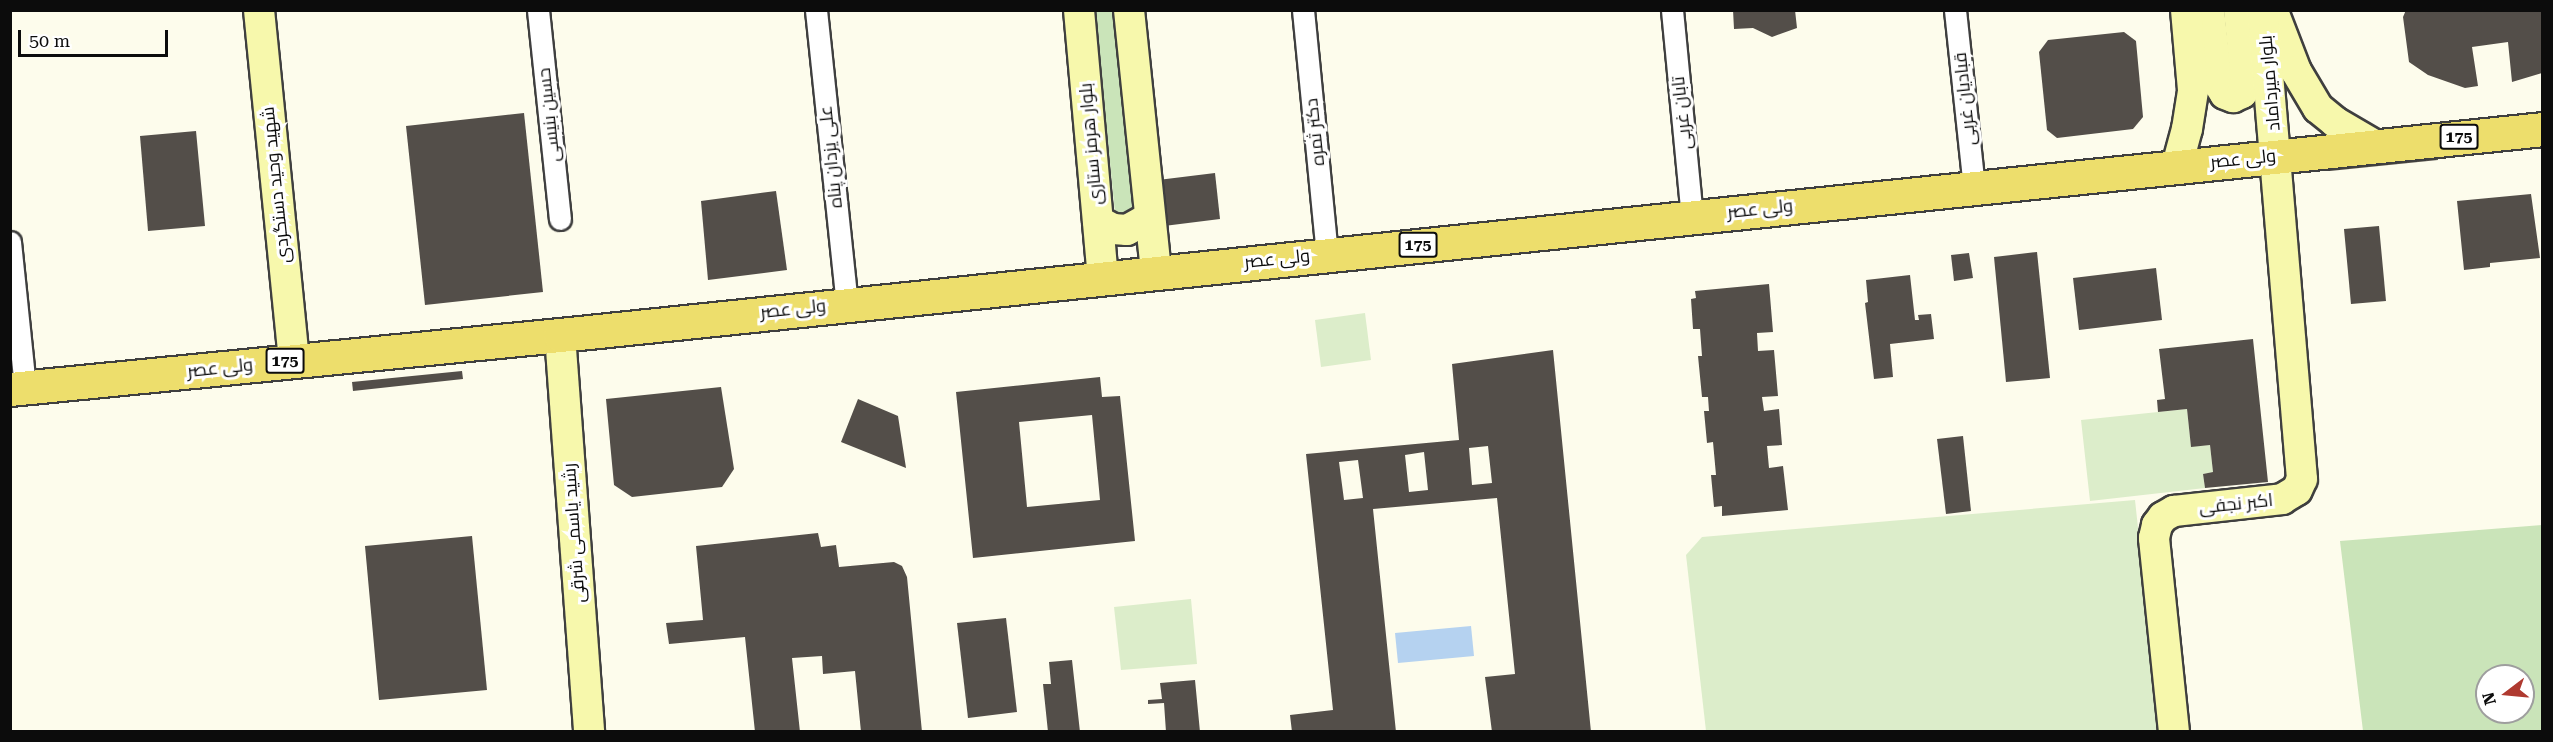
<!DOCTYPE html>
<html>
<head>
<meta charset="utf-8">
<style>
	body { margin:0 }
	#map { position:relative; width:2553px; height:742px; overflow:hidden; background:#fdfcec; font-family:"Roboto Serif",Cairo,serif }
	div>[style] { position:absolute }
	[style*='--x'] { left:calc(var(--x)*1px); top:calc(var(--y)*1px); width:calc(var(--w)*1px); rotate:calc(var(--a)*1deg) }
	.green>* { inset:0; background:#cae4b9 }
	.pitch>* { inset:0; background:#dcedca }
	.water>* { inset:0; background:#b5d2f0 }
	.building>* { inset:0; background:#534e49 }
	.roads { filter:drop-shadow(2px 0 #3f3f3f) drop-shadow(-2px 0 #3f3f3f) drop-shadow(0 2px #3f3f3f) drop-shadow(0 -2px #3f3f3f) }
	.street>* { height:21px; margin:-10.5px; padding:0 10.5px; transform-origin:10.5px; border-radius:10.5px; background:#fff }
	.secondary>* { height:30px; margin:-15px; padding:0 15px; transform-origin:15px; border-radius:15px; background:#f7f8ac }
	.primary>* { height:33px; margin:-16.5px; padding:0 16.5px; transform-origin:16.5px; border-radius:16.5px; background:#edde6c }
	span { translate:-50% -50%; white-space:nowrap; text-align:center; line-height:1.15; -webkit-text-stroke:6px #fff; paint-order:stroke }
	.shield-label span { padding:2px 4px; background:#fff; border:2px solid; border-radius:4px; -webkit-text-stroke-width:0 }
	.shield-label { font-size:16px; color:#0c0c0c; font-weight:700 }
	.street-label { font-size:18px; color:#0c0c0c }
	.frame { position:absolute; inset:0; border:12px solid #0c0c0c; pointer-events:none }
	.north { position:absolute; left:2475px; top:664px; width:60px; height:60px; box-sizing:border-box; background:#fff; border:2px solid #9e9e9e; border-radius:50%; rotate:254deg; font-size:16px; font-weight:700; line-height:24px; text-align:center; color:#0c0c0c }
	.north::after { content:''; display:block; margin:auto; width:21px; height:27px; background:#af3a30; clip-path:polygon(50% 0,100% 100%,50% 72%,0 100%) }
	.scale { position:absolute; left:18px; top:30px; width:150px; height:27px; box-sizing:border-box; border:3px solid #0c0c0c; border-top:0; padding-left:8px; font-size:18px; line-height:21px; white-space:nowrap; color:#0c0c0c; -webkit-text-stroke:4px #fff; paint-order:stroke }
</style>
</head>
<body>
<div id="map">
	<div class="green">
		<i style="clip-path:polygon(1095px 11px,1113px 11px,1134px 213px,1122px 221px,1115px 213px)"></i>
		<i style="clip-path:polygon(evenodd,2542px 525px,2542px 731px,2363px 731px,2340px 541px,2542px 525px,2487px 676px,2523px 676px,2523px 712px,2487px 712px,2487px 676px)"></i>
	</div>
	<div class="pitch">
		<i style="clip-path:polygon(1365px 313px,1371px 360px,1321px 367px,1315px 320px)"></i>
		<i style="clip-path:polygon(2187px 409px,2191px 446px,2210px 445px,2213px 472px,2203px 474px,2205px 488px,2090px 501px,2081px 420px)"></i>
		<i style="clip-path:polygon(2135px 500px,2160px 731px,1706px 731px,1686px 555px,1702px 537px)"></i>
		<i style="clip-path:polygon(1191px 599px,1197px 664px,1121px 670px,1114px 607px)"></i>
	</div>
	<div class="water">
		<i style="clip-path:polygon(1471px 626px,1474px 656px,1398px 663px,1395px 633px)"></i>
	</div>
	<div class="building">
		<i style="clip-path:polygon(1733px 10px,1795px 10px,1797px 28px,1772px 37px,1753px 28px,1734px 29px)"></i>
		<i style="clip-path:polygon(2406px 10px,2542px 10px,2542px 73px,2512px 82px,2508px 42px,2472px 47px,2478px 86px,2465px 88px,2428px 75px,2409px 62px,2403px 17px)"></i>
		<i style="clip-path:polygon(2124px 32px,2136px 41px,2143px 117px,2133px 129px,2057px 138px,2047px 130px,2039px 52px,2048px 40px)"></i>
		<i style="clip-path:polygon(524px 113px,543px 292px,425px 305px,406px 126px)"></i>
		<i style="clip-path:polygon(196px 131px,205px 226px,148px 231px,140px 136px)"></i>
		<i style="clip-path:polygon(2437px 151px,2438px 160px,2330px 171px,2329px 162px)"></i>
		<i style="clip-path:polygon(1215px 173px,1220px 219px,1164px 226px,1158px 180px)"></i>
		<i style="clip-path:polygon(776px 191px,787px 270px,708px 280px,701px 201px)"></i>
		<i style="clip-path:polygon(2531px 194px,2540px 258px,2490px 263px,2490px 267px,2464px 270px,2457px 201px)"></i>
		<i style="clip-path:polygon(2379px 226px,2386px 301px,2351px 304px,2344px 229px)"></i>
		<i style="clip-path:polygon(2037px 252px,2050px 378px,2006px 382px,1994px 257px)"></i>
		<i style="clip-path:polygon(1969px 253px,1973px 278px,1954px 281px,1951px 255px)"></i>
		<i style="clip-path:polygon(2156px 268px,2162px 320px,2079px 330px,2073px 278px)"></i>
		<i style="clip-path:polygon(1910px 275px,1915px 320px,1919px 320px,1918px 315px,1931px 314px,1934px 339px,1890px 344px,1893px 377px,1874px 379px,1865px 303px,1868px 302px,1866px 280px)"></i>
		<i style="clip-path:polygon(1769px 284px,1773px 332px,1757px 333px,1758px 351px,1774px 350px,1778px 396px,1762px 397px,1764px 411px,1779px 409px,1782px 445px,1767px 446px,1769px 468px,1783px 466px,1788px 510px,1722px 516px,1722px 506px,1714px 507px,1711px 475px,1716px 475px,1713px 442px,1707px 443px,1704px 411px,1709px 411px,1708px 397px,1702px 397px,1698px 356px,1702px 356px,1700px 329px,1693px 329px,1691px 299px,1696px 298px,1695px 291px)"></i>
		<i style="clip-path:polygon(927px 306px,928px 315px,821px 326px,820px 317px)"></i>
		<i style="clip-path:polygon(2253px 339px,2268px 482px,2205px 488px,2203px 474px,2213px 472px,2210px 445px,2191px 447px,2187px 409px,2158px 412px,2157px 400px,2165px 399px,2159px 349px)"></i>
		<i style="clip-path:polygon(evenodd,1553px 350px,1591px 732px,1492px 732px,1485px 677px,1515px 674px,1497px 498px,1373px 509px,1396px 732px,1292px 732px,1290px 715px,1333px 710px,1306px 454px,1459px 440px,1452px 364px,1553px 350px,1488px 446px,1492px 483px,1472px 485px,1469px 448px,1488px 446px,1553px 350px,1424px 452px,1428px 490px,1409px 492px,1405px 455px,1424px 452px,1553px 350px,1358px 460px,1363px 498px,1344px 500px,1339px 462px,1358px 460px)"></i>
		<i style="clip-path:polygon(462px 371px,463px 379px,353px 391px,352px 382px)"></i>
		<i style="clip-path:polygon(evenodd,1100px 377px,1102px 397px,1120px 396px,1135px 541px,973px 558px,956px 392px,1100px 377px,1092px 415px,1100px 500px,1027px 507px,1019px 422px,1092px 415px)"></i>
		<i style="clip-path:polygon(721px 387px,734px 469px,722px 487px,632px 497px,614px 485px,606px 399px)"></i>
		<i style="clip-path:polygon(858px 399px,898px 416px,906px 468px,841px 442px)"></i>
		<i style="clip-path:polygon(1963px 436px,1971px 511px,1946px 514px,1937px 439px)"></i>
		<i style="clip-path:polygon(818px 533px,821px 547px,836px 545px,839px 567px,894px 562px,902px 566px,907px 577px,922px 732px,861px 732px,855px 671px,823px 674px,822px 656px,792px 658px,800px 732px,755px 732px,745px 637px,669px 644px,666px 623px,703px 620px,696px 546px)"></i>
		<i style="clip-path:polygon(472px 536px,487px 690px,379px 700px,365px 546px)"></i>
		<i style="clip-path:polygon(1006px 618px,1017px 712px,968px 718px,957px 623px)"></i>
		<i style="clip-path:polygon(1072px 660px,1080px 732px,1048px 732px,1043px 684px,1051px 684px,1049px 662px)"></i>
		<i style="clip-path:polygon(1195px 680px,1200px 732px,1166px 732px,1164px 703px,1148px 704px,1148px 700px,1162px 699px,1160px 683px)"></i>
	</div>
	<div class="roads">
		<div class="street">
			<i style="--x:538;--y:10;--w:210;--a:84"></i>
			<i style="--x:816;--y:10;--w:296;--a:84"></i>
			<i style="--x:1303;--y:10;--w:245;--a:84.4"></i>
			<i style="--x:1672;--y:10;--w:207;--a:84.5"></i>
			<i style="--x:1955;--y:10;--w:178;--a:83.9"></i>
			<i style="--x:10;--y:242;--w:147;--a:84.1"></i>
		</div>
		<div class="secondary">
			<i style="--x:259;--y:10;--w:352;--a:84.3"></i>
			<i style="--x:1079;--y:10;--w:268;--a:84.9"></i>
			<i style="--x:1129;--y:10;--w:263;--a:84.1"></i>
			<i style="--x:2209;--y:10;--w:71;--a:83.6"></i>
			<i style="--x:2217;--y:81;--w:15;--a:58"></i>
			<i style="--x:2225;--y:94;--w:9;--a:21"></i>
			<i style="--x:2233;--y:97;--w:10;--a:-24"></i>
			<i style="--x:2242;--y:93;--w:12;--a:-70"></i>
			<i style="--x:2246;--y:82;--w:72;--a:-95.6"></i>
			<i style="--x:2274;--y:14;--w:61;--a:68.9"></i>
			<i style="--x:2296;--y:71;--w:43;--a:59.3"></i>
			<i style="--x:2318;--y:108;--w:22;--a:39"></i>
			<i style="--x:2335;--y:122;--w:48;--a:30.3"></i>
			<i style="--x:2177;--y:166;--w:38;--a:-75"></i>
			<i style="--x:2187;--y:129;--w:39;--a:-81"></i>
			<i style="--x:2193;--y:90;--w:80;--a:-95"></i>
			<i style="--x:1098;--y:221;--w:17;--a:28"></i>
			<i style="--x:1113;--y:229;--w:14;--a:4"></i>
			<i style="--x:1127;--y:230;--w:26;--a:-29"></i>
			<i style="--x:560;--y:335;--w:398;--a:85.8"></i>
			<i style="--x:2174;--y:732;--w:195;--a:-95.9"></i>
			<i style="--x:2154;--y:538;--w:13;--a:-77"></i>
			<i style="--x:2157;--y:525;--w:10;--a:-53"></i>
			<i style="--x:2163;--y:517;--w:13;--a:-29"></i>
			<i style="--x:2174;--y:511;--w:109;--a:-6.3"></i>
			<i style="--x:2282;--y:499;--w:17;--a:-31"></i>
			<i style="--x:2297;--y:490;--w:12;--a:-66"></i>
			<i style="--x:2302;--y:479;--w:471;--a:-94.8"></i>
		</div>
		<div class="primary">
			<i style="--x:10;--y:389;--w:553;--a:-5.61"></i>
			<i style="--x:560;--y:335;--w:1993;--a:-5.93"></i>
		</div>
	</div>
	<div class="shield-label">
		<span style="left:2459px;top:137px">175</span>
		<span style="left:1418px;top:245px">175</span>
		<span style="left:285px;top:361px">175</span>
	</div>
	<div class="street-label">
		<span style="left:2270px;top:83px;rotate:-95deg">بلوار میرداماد</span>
		<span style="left:1965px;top:99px;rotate:-96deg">قبادیان غربی</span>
		<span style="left:1682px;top:113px;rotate:-96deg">تابان غربی</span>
		<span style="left:549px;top:115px;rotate:-96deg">حسین بنیسی</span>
		<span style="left:1315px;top:132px;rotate:-96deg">دکتر ثمره</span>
		<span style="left:1091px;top:144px;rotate:-95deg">بلوار هرمز ستاری</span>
		<span style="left:831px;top:157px;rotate:-96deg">علی یزدان پناه</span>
		<span style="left:2243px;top:159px;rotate:-6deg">ولی عصر</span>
		<span style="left:276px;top:185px;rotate:-96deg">شهید وحید دستگردی</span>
		<span style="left:1760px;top:209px;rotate:-6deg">ولی عصر</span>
		<span style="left:1277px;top:259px;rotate:-6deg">ولی عصر</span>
		<span style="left:793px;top:309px;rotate:-6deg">ولی عصر</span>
		<span style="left:220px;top:368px;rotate:-6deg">ولی عصر</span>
		<span style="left:2236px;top:504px;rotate:-6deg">اکبر نجفی</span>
		<span style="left:574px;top:533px;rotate:-94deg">رشید یاسمی شرقی</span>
	</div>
	<div class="frame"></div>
	<div class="north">N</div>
	<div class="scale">50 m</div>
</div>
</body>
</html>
